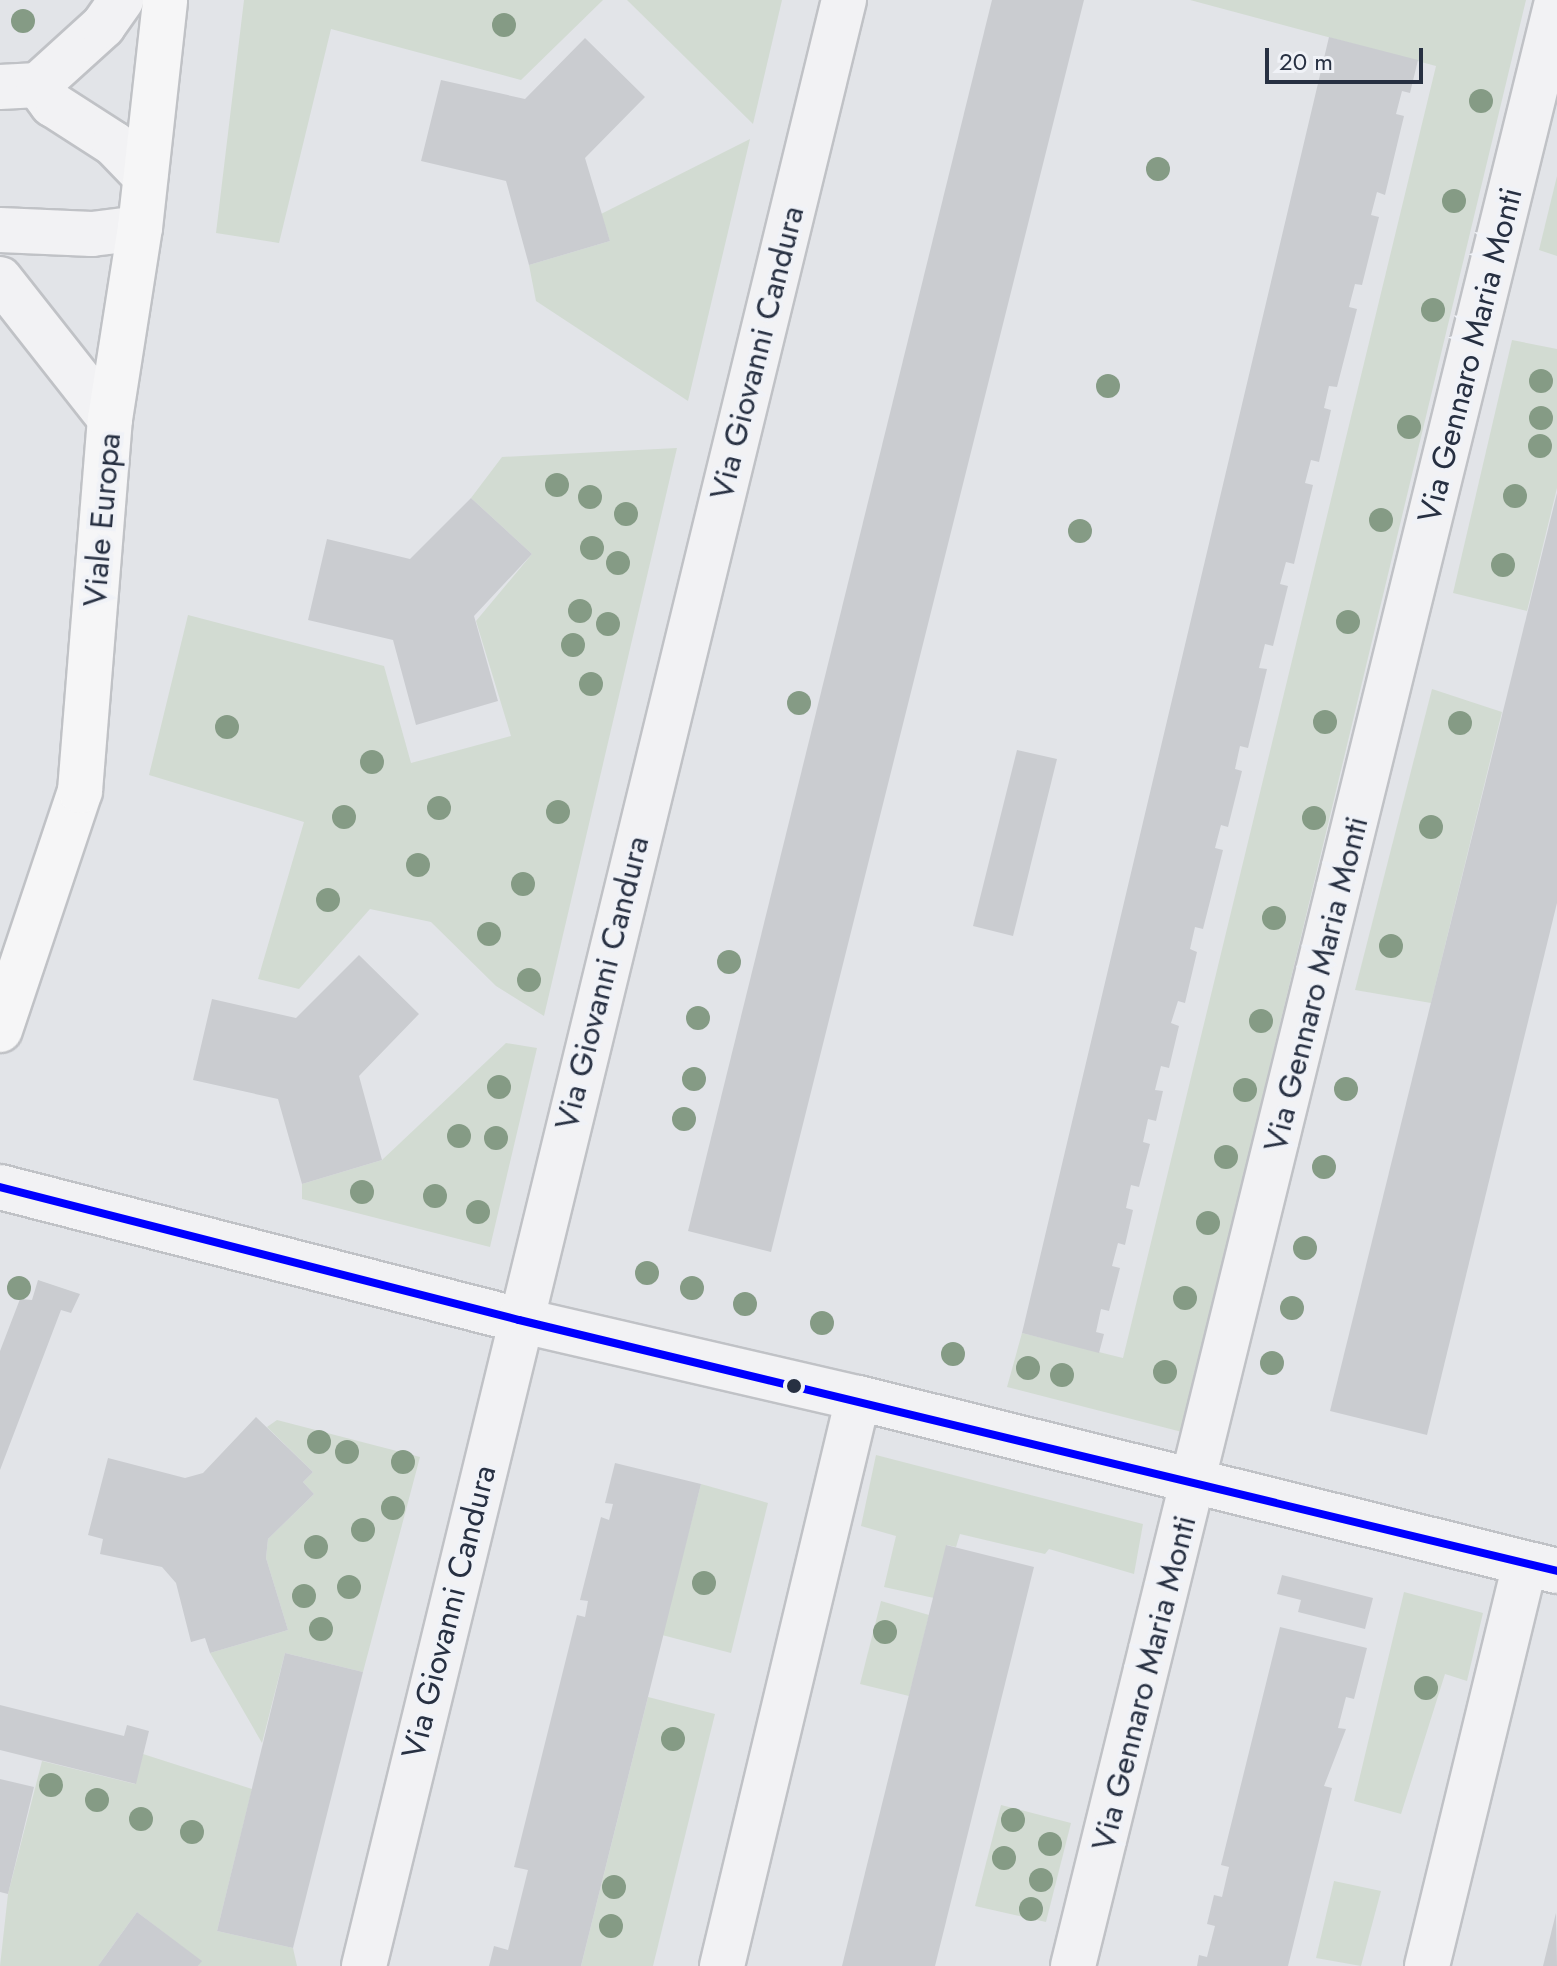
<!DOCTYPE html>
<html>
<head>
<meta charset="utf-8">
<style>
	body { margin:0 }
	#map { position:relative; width:1557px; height:1966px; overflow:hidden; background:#e2e4e8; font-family:Jost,sans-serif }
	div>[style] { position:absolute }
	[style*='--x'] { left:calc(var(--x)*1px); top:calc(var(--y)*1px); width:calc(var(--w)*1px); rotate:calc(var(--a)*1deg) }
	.green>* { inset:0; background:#d2dbd2 }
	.building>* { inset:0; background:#caccd0 }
	.roads { filter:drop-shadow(2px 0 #c0c2c6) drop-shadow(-2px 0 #c0c2c6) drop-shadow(0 2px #c0c2c6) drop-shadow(0 -2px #c0c2c6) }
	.minor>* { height:44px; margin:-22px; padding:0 22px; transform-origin:22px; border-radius:22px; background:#f2f2f4 }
	.major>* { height:44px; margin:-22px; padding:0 22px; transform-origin:22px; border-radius:22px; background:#f6f6f7 }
	.bus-1>* { height:8px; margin:-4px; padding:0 4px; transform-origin:4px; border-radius:4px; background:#00f }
	.trees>* { width:24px; height:24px; margin:-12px; border-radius:50%; background:#859b85 }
	.dots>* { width:22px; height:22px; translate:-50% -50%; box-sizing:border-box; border:4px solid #f0f2f7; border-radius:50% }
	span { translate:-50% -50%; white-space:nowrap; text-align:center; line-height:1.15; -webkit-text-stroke:8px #f0f2f7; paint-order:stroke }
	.street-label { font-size:32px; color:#273042 }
	.scale { position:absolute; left:1265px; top:48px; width:158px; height:36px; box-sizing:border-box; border:4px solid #273042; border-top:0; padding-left:10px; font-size:24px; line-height:28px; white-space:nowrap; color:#273042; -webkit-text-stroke:6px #f0f2f7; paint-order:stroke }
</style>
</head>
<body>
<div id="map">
	<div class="green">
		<i style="clip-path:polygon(244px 0,603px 0,521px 80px,331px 29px,279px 243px,216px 233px)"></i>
		<i style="clip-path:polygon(627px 0,782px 0,753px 124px)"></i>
		<i style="clip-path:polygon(1190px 0,1526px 0,1182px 1432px,1007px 1387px,1022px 1333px,1123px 1358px,1436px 66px)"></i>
		<i style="clip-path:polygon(750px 139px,688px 401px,536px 301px,529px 265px,610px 241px,601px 214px)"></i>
		<i style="clip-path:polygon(1557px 176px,1557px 256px,1539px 250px)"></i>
		<i style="clip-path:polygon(1512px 340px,1557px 349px,1557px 488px,1527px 611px,1453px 593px)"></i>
		<i style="clip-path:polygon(677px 448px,544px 1016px,496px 986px,431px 922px,370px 909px,299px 989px,258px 979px,304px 822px,149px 775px,188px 615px,384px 666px,411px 763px,511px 736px,476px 621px,532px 554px,471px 498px,502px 457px)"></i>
		<i style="clip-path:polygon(1432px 689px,1502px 712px,1431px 1003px,1355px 990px)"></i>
		<i style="clip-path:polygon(506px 1043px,537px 1048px,490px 1247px,302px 1199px,302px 1184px,382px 1160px)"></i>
		<i style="clip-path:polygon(277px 1420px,420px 1457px,363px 1672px,285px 1653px,262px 1743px,210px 1653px,288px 1630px,266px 1558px,268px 1539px,314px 1494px,303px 1482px,313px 1472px,267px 1427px)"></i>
		<i style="clip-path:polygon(876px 1455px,1143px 1524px,1134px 1574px,1049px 1549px,1045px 1554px,960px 1534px,956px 1547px,947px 1545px,934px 1598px,884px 1587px,896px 1536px,861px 1526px)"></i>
		<i style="clip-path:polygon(701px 1484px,768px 1503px,731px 1653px,662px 1635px)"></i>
		<i style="clip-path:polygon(1404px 1592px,1483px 1613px,1467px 1681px,1445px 1674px,1401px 1814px,1354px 1801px)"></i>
		<i style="clip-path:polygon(881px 1601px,929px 1615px,909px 1696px,860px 1684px)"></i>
		<i style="clip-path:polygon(648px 1697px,715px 1714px,653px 1966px,581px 1966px)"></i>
		<i style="clip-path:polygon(143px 1754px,252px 1789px,217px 1931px,293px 1948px,297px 1966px,198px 1966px,201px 1961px,137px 1912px,98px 1966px,0 1966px,8px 1894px,42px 1761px,135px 1784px)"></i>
		<i style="clip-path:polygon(1001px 1805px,1071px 1823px,1046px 1922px,975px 1906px)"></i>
		<i style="clip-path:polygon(1334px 1881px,1381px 1891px,1361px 1966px,1316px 1958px)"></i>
	</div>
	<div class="building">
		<i style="clip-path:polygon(992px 0,1084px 0,771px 1252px,688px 1231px)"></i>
		<i style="clip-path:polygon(1329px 37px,1418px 60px,1410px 93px,1402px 91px,1396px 114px,1404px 116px,1385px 195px,1377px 192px,1371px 215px,1379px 217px,1362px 285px,1355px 284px,1349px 307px,1357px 309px,1337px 387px,1329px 386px,1324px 408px,1331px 410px,1319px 462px,1311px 460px,1305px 483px,1313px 485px,1294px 564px,1286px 562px,1280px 584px,1288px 586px,1273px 646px,1265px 644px,1259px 668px,1267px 669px,1248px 748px,1240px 746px,1235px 769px,1242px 771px,1228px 827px,1221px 825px,1215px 848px,1223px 850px,1203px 929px,1195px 927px,1190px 949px,1197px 952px,1185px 1003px,1178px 1001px,1171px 1023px,1179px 1026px,1169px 1068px,1161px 1066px,1155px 1090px,1163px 1091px,1156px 1121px,1148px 1119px,1143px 1142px,1150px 1144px,1139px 1187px,1131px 1185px,1126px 1208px,1133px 1210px,1125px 1245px,1118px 1243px,1112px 1266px,1120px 1268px,1109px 1311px,1101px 1309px,1096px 1332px,1104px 1334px,1099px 1353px,1022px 1333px)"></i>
		<i style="clip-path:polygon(585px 38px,645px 97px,585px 158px,610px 241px,529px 265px,506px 181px,421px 161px,441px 80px,525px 99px)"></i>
		<i style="clip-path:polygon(1557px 493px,1557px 903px,1427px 1435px,1330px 1411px)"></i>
		<i style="clip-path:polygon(471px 498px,532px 554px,474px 616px,498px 701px,416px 725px,393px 640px,308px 620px,327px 539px,410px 559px)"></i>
		<i style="clip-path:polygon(1017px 750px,1057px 759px,1013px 936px,973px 926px)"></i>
		<i style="clip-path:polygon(359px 955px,419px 1014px,359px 1076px,382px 1160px,302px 1184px,278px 1099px,193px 1080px,212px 999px,296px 1018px)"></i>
		<i style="clip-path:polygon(38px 1280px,80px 1294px,71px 1313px,61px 1310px,0 1470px,0 1351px,20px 1299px,32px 1300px)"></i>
		<i style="clip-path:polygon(256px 1417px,313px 1472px,303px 1482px,314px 1494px,268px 1539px,266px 1558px,288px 1630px,210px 1653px,205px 1638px,191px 1642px,176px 1583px,162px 1567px,100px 1554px,103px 1539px,88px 1535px,108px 1458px,185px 1478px,203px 1473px)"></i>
		<i style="clip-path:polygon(615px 1463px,701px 1484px,581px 1966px,489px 1966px,494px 1946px,508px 1950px,528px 1870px,514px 1867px,577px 1615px,585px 1617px,588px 1601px,580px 1600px,601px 1517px,609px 1520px,613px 1504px,605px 1503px)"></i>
		<i style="clip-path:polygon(946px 1545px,1034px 1567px,935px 1966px,842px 1966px)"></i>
		<i style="clip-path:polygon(1282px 1575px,1373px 1598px,1365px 1629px,1298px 1612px,1301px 1600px,1277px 1594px)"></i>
		<i style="clip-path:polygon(1280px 1627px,1367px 1648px,1354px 1699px,1346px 1697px,1338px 1728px,1346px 1729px,1324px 1786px,1332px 1788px,1288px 1966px,1197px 1966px,1199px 1955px,1207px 1957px,1215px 1926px,1207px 1924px,1214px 1895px,1222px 1897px,1229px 1867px,1221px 1865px)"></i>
		<i style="clip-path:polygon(285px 1653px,363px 1672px,293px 1948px,217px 1931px)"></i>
		<i style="clip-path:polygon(0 1705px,124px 1736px,127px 1725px,149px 1731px,136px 1784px,0 1750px)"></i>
		<i style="clip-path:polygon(0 1779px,34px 1787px,8px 1894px,0 1892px)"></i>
		<i style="clip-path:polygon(137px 1912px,202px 1961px,198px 1966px,98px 1966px)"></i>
		<i style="clip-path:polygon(1556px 1913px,1557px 1966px,1543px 1966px)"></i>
	</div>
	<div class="roads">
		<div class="minor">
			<i style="--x:38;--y:85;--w:24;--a:54"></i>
			<i style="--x:52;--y:104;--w:74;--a:32.8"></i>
			<i style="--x:114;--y:144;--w:45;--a:45.9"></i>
			<i style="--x:0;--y:87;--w:38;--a:-3"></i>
			<i style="--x:38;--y:85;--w:88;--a:-42.2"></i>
			<i style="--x:103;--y:26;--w:32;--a:-55"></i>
			<i style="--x:0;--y:230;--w:92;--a:2.5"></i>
			<i style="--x:92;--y:234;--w:48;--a:-7.1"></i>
			<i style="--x:0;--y:279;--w:178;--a:51.8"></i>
			<i style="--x:0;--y:1187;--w:536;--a:14.37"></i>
			<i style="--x:519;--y:1320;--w:348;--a:13"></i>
			<i style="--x:858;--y:1398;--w:720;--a:13.9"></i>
			<i style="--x:364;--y:1966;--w:2024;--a:-76.28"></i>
			<i style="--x:722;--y:1966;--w:584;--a:-76.53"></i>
			<i style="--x:1073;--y:1966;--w:2024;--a:-76.16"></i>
			<i style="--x:1427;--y:1966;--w:414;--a:-76.3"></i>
		</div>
		<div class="major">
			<i style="--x:0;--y:1030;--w:252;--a:-71.5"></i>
			<i style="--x:80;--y:791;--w:373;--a:-85.4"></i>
			<i style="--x:110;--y:419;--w:193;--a:-81.1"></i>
			<i style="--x:140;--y:228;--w:229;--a:-83.7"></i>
		</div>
	</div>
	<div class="bus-1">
		<i style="--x:0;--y:1187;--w:536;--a:14.37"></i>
		<i style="--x:519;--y:1320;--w:1068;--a:13.59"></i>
	</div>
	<div class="trees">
		<i style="left:23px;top:21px"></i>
		<i style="left:504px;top:25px"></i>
		<i style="left:1481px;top:101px"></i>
		<i style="left:1158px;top:169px"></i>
		<i style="left:1454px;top:201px"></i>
		<i style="left:1433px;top:310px"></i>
		<i style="left:1541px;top:381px"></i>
		<i style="left:1108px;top:386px"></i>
		<i style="left:1541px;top:418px"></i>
		<i style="left:1409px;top:427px"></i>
		<i style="left:1540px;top:446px"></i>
		<i style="left:557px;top:485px"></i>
		<i style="left:1515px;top:496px"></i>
		<i style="left:590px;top:497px"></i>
		<i style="left:626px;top:514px"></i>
		<i style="left:1381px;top:520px"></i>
		<i style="left:1080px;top:531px"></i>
		<i style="left:592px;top:548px"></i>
		<i style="left:618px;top:563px"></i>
		<i style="left:1503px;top:565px"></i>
		<i style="left:580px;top:611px"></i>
		<i style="left:1348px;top:622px"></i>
		<i style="left:608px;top:624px"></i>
		<i style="left:573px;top:645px"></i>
		<i style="left:591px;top:684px"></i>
		<i style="left:799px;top:703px"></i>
		<i style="left:1325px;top:722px"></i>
		<i style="left:1460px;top:723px"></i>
		<i style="left:227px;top:727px"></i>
		<i style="left:372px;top:762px"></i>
		<i style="left:439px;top:808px"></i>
		<i style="left:558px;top:812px"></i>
		<i style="left:344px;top:817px"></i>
		<i style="left:1314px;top:818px"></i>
		<i style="left:1431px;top:827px"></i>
		<i style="left:418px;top:865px"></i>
		<i style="left:523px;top:884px"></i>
		<i style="left:328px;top:900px"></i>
		<i style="left:1274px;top:918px"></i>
		<i style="left:489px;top:934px"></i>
		<i style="left:1391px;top:946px"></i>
		<i style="left:729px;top:962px"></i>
		<i style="left:529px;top:980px"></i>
		<i style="left:698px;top:1018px"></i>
		<i style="left:1261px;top:1021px"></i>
		<i style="left:694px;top:1079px"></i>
		<i style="left:499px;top:1087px"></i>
		<i style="left:1346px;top:1089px"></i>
		<i style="left:1245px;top:1090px"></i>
		<i style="left:684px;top:1119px"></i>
		<i style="left:459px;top:1136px"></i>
		<i style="left:496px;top:1138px"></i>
		<i style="left:1226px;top:1157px"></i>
		<i style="left:1324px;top:1167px"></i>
		<i style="left:362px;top:1192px"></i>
		<i style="left:435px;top:1196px"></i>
		<i style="left:478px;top:1212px"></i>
		<i style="left:1208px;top:1223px"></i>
		<i style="left:1305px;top:1248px"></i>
		<i style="left:647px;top:1273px"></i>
		<i style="left:19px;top:1288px"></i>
		<i style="left:692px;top:1288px"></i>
		<i style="left:1185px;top:1298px"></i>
		<i style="left:745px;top:1304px"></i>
		<i style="left:1292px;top:1308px"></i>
		<i style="left:822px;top:1323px"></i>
		<i style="left:953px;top:1354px"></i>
		<i style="left:1272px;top:1363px"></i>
		<i style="left:1028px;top:1368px"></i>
		<i style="left:1165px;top:1372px"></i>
		<i style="left:1062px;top:1375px"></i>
		<i style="left:319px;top:1442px"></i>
		<i style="left:347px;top:1452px"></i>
		<i style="left:403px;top:1462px"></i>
		<i style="left:393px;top:1508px"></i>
		<i style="left:363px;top:1530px"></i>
		<i style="left:316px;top:1547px"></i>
		<i style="left:704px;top:1583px"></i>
		<i style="left:349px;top:1587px"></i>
		<i style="left:304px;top:1596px"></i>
		<i style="left:321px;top:1629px"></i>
		<i style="left:885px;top:1632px"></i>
		<i style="left:1426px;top:1688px"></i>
		<i style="left:673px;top:1739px"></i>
		<i style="left:51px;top:1785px"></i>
		<i style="left:97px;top:1800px"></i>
		<i style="left:141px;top:1819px"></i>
		<i style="left:1013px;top:1820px"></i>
		<i style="left:192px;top:1832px"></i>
		<i style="left:1050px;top:1844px"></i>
		<i style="left:1004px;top:1858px"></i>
		<i style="left:1041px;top:1880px"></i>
		<i style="left:614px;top:1887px"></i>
		<i style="left:1031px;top:1909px"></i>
		<i style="left:611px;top:1926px"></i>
	</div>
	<div class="dots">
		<i style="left:794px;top:1386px;background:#273042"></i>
	</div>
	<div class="street-label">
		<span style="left:757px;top:353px;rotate:-76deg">Via Giovanni Candura</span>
		<span style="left:1470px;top:355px;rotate:-76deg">Via Gennaro Maria Monti</span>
		<span style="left:102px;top:520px;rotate:-85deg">Viale Europa</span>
		<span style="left:602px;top:983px;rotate:-76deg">Via Giovanni Candura</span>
		<span style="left:1316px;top:984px;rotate:-76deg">Via Gennaro Maria Monti</span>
		<span style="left:449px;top:1612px;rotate:-76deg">Via Giovanni Candura</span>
		<span style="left:1144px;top:1683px;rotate:-76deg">Via Gennaro Maria Monti</span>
	</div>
	<div class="scale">20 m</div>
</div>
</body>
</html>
